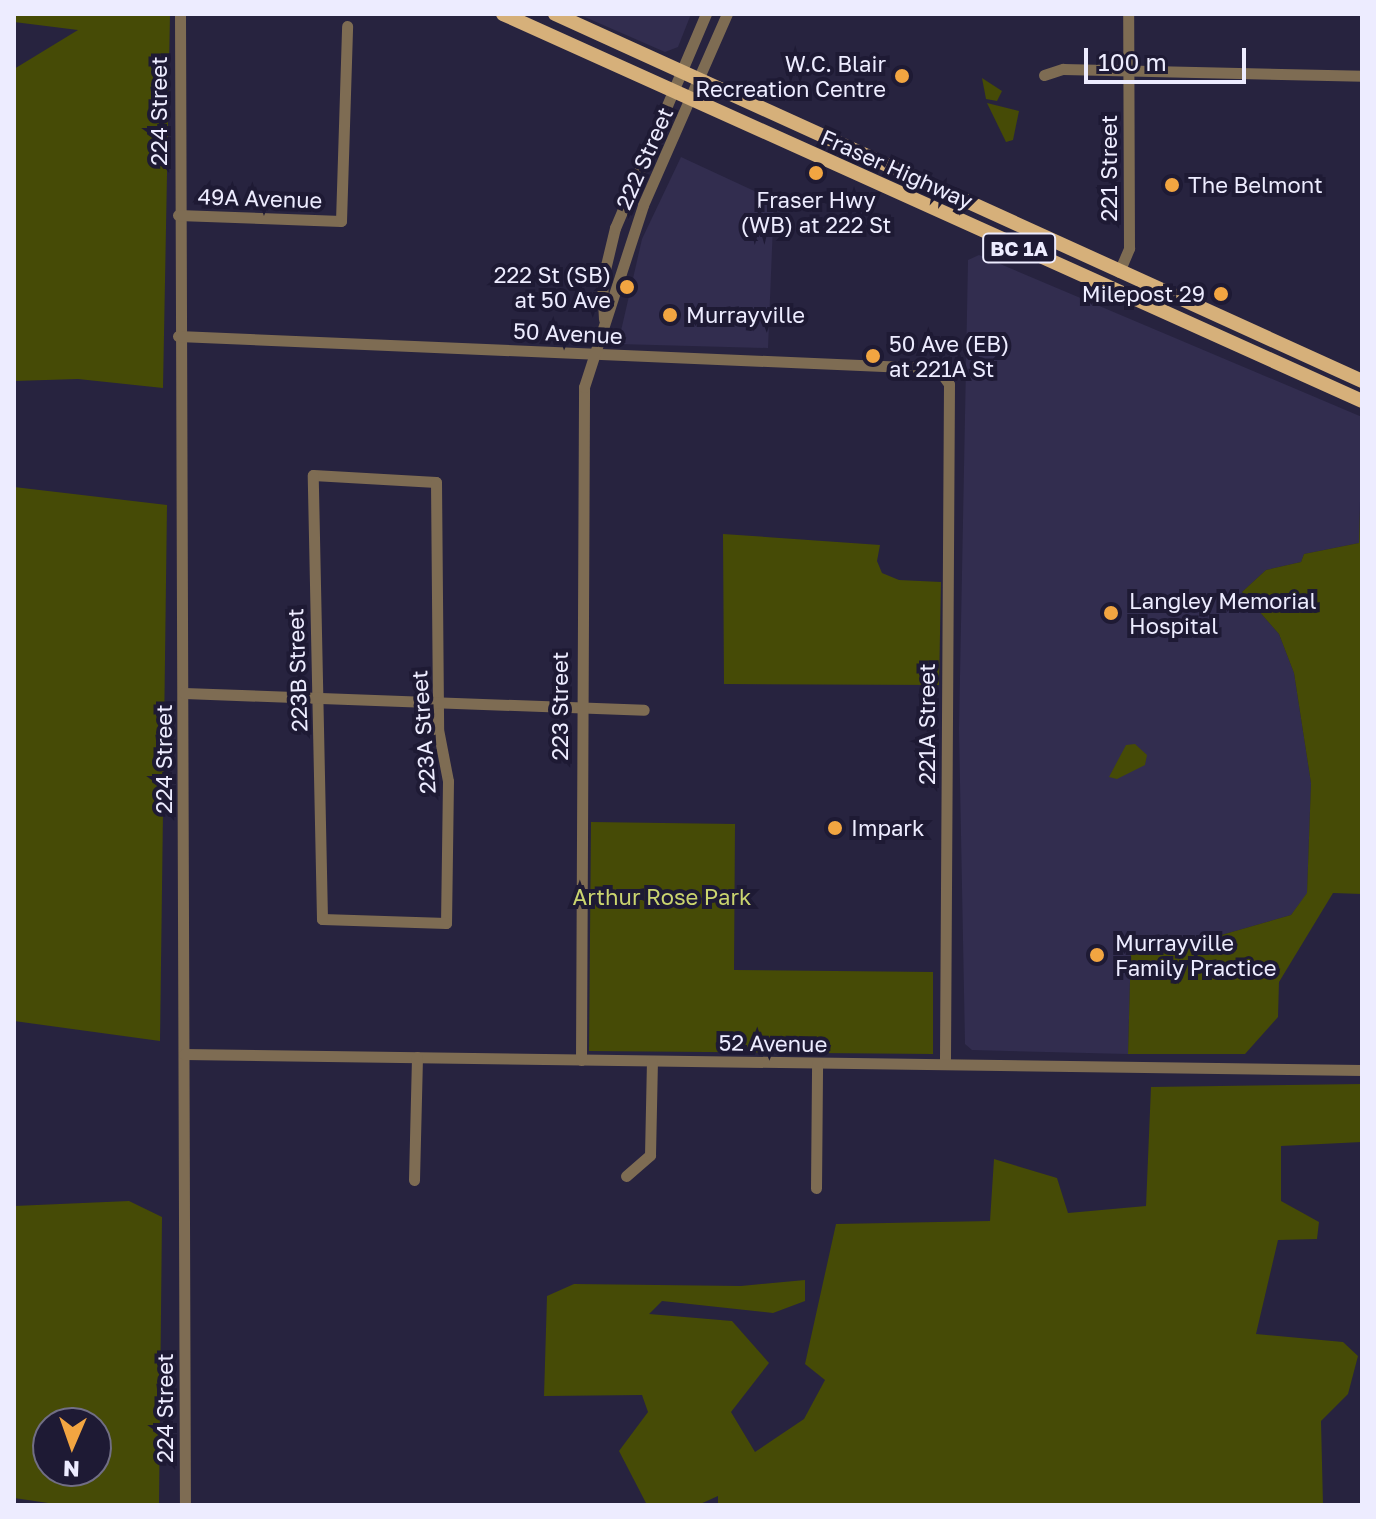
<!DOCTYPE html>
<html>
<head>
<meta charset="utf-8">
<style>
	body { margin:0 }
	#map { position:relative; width:1376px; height:1519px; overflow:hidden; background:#27233f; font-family:"Golos Text",sans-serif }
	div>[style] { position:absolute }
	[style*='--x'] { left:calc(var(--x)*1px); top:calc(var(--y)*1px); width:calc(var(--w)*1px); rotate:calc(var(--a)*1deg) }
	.built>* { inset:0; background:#322d4f }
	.green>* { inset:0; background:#464b06 }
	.minor>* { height:11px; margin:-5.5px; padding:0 5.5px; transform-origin:5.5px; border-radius:5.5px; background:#7e6c53 }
	.major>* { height:14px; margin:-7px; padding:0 7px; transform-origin:7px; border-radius:7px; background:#d6b07a }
	.dots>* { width:22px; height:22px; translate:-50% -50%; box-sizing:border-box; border:4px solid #1e1a34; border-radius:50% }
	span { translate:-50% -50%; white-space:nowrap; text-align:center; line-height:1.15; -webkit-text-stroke:8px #1e1a34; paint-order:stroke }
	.shield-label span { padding:2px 6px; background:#1e1a34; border:2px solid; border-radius:6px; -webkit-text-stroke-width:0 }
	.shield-label { font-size:20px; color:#edecff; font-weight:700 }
	.poi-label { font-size:22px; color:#edecff }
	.right { translate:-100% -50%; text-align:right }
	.left { translate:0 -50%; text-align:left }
	.street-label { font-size:22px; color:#edecff }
	.park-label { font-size:22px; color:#cbd56f }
	.frame { position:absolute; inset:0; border:16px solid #edecff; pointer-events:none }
	.north { position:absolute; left:32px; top:1407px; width:80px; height:80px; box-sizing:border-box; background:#1e1a34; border:2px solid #716e85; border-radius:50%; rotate:182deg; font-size:22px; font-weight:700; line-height:32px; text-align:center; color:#edecff }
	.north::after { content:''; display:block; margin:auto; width:28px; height:36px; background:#f2a541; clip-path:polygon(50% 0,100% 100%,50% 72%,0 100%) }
	.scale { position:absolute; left:1084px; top:48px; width:162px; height:36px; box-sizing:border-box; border:4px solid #edecff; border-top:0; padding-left:10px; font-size:24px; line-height:28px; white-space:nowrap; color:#edecff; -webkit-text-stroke:6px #1e1a34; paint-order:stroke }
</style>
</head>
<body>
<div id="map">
	<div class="built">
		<i style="clip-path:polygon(578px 14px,691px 14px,678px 47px,665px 52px)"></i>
		<i style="clip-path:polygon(681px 157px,774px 200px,768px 348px,618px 344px,642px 239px)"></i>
		<i style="clip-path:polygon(979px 255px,1362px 417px,1359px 543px,1304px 554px,1301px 562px,1266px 570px,1242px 592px,1279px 634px,1294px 673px,1311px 783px,1307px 894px,1291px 915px,1183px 946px,1131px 945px,1128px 1054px,972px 1050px,965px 1044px,959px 729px,968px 260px)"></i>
	</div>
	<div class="green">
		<i style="clip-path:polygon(14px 14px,170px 14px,163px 388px,78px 379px,14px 381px,14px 69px,78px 30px,14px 22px)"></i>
		<i style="clip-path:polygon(982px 78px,1002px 91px,997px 101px,986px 99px)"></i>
		<i style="clip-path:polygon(987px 103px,1019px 111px,1013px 140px,1006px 142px)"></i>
		<i style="clip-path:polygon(1362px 444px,1362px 894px,1333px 893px,1279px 982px,1278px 1017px,1245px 1054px,1128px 1054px,1131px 945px,1183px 946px,1291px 915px,1307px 893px,1311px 783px,1294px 673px,1279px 634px,1242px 592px,1266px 570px,1301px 562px,1304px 554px,1359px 543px)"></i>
		<i style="clip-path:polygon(14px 487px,167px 505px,160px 1041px,14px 1021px)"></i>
		<i style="clip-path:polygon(723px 534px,880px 545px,877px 561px,882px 573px,899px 580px,941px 582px,939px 685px,724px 684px)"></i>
		<i style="clip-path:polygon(1135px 744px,1147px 755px,1145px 765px,1117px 779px,1109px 777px,1126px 745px)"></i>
		<i style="clip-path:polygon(591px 822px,735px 824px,734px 970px,933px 972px,933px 1054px,589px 1051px)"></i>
		<i style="clip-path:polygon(1362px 1084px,1362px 1142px,1281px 1146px,1281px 1201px,1319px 1222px,1317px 1239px,1278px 1240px,1256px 1334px,1343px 1342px,1358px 1356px,1348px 1394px,1321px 1421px,1323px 1505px,718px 1505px,718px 1496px,698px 1505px,647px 1505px,619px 1451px,648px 1412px,642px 1395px,544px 1396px,547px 1296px,574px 1284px,741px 1286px,805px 1280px,805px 1301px,773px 1313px,662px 1301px,649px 1314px,732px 1321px,769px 1363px,731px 1412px,755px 1452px,804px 1419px,825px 1380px,805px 1364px,836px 1224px,990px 1221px,994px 1159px,1057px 1178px,1068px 1213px,1146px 1206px,1151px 1087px)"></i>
		<i style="clip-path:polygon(evenodd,129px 1201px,162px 1217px,159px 1505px,62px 1505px,14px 1498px,14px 1206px,129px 1201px,48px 1423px,96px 1423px,96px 1471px,48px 1471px,48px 1423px)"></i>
	</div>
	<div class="minor">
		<i style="--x:180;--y:14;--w:1491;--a:89.81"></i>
		<i style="--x:1044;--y:75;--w:20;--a:-18"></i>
		<i style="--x:1063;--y:69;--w:299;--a:1.3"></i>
		<i style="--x:178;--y:215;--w:163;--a:2.1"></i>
		<i style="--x:341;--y:221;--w:195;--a:-88.2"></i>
		<i style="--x:1119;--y:272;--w:26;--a:-67"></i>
		<i style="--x:1129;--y:248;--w:234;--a:-90.2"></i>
		<i style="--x:604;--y:319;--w:37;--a:-93"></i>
		<i style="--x:602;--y:282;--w:56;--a:-76.5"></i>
		<i style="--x:615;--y:228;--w:233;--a:-67"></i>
		<i style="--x:178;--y:336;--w:752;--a:2.44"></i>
		<i style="--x:929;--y:368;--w:14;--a:25"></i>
		<i style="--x:942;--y:374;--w:12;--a:55"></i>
		<i style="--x:949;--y:384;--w:680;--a:90.34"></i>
		<i style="--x:313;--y:475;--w:123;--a:3.3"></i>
		<i style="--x:436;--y:482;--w:247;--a:89.5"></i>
		<i style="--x:438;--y:729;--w:53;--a:79.1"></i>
		<i style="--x:448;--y:781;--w:142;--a:90.8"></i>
		<i style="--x:446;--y:923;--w:124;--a:-178.2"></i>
		<i style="--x:322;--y:919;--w:444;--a:-91.2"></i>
		<i style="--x:184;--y:693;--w:460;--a:2.1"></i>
		<i style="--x:184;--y:1054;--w:1178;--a:0.78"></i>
		<i style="--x:581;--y:1060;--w:673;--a:-89.74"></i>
		<i style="--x:584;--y:387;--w:191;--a:-72"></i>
		<i style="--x:643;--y:205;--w:209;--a:-66.3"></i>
		<i style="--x:626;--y:1176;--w:32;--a:-41"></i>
		<i style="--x:650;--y:1155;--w:94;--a:-88.8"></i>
		<i style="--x:414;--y:1180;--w:123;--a:-88.6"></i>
		<i style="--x:816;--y:1188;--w:125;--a:-89.5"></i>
	</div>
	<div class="major">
		<i style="--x:503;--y:14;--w:942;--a:24.25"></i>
		<i style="--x:555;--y:14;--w:887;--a:24.45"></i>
	</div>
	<div class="dots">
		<i style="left:902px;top:76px;background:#f2a541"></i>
		<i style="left:816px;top:173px;background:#f2a541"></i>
		<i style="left:1172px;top:185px;background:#f2a541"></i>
		<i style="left:627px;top:287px;background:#f2a541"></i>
		<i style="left:1221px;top:294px;background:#f2a541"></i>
		<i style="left:670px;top:315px;background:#f2a541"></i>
		<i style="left:873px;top:356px;background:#f2a541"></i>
		<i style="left:1111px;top:613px;background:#f2a541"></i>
		<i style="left:835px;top:828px;background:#f2a541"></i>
		<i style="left:1097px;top:955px;background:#f2a541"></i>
	</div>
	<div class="shield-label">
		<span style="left:1019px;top:248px">BC 1A</span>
	</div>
	<div class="poi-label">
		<span class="right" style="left:886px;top:76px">W.C. Blair<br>Recreation Centre</span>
		<span class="left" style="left:1188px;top:185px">The Belmont</span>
		<span style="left:816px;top:212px">Fraser Hwy<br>(WB) at 222 St</span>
		<span class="right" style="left:611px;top:287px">222 St (SB)<br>at 50 Ave</span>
		<span class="right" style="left:1205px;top:294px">Milepost 29</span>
		<span class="left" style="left:686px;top:315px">Murrayville</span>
		<span class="left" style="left:889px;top:356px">50 Ave (EB)<br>at 221A St</span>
		<span class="left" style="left:1129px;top:613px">Langley Memorial<br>Hospital</span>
		<span class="left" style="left:851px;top:828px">Impark</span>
		<span class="left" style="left:1115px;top:955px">Murrayville<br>Family Practice</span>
	</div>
	<div class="street-label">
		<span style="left:159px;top:111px;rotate:-90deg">224 Street</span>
		<span style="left:644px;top:158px;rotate:-66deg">222 Street</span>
		<span style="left:1109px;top:168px;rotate:-90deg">221 Street</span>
		<span style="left:897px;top:169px;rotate:24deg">Fraser Highway</span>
		<span style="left:260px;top:198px;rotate:2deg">49A Avenue</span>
		<span style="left:568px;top:333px;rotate:3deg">50 Avenue</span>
		<span style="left:297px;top:670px;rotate:-92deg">223B Street</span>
		<span style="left:560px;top:706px;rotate:-90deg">223 Street</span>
		<span style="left:927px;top:724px;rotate:-90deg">221A Street</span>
		<span style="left:423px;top:732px;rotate:-94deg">223A Street</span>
		<span style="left:164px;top:759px;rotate:-90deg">224 Street</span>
		<span style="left:773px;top:1043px;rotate:1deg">52 Avenue</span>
		<span style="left:165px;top:1408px;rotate:-90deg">224 Street</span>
	</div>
	<div class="park-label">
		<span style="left:662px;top:897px">Arthur Rose Park</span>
	</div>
	<div class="frame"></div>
	<div class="north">N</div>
	<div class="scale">100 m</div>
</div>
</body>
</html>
